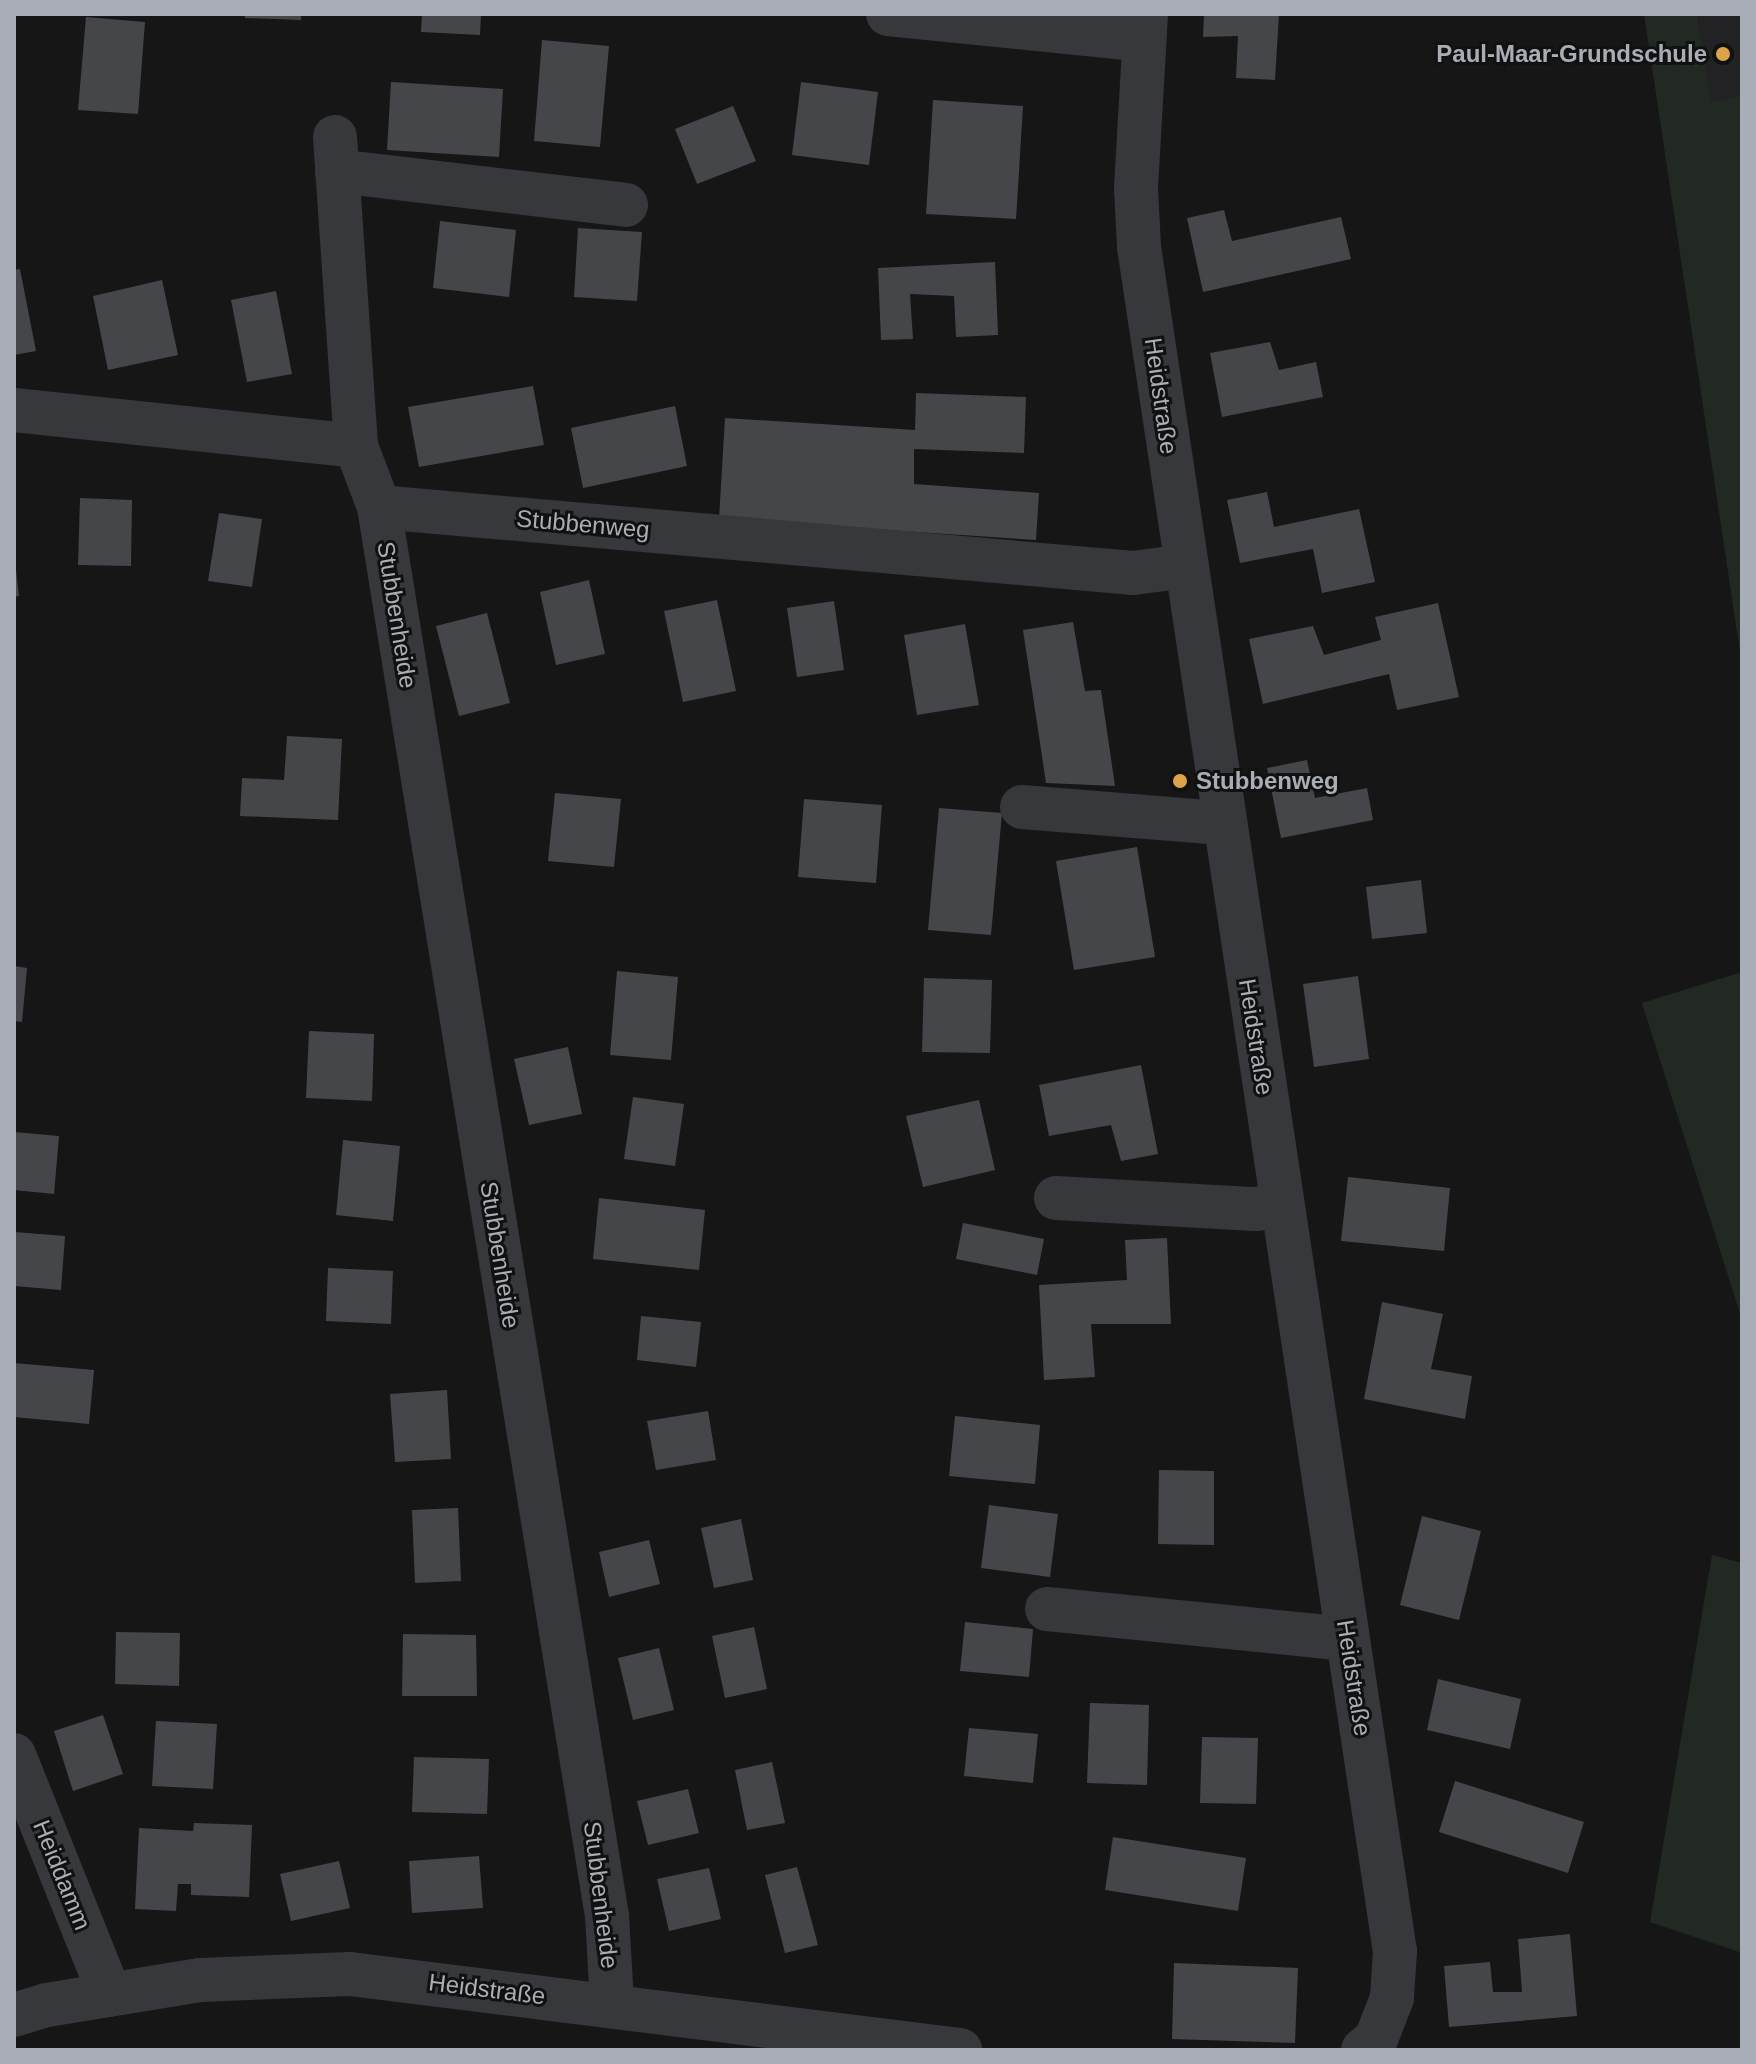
<!DOCTYPE html>
<html>
<head>
<meta charset="utf-8">
<style>
	body { margin:0 }
	#map { position:relative; width:1756px; height:2064px; overflow:hidden; background:#161617; font-family:Helvetica,sans-serif }
	div>[style] { position:absolute }
	[style*='--x'] { left:calc(var(--x)*1px); top:calc(var(--y)*1px); width:calc(var(--w)*1px); rotate:calc(var(--a)*1deg) }
	.built>* { inset:0; background:#222224 }
	.green>* { inset:0; background:#222923 }
	.building>* { inset:0; background:#45464a }
	.minor>* { height:44px; margin:-22px; padding:0 22px; transform-origin:22px; border-radius:22px; background:#37383c }
	.dots>* { width:22px; height:22px; translate:-50% -50%; box-sizing:border-box; border:4px solid #111112; border-radius:50% }
	span { translate:-50% -50%; white-space:nowrap; text-align:center; line-height:1.15; -webkit-text-stroke:6px #111112; paint-order:stroke }
	.poi-label { font-size:24px; color:#a9aeb6; font-weight:700 }
	.right { translate:-100% -50%; text-align:right }
	.left { translate:0 -50%; text-align:left }
	.street-label { font-size:24px; color:#a9aeb6 }
	.frame { position:absolute; inset:0; border:16px solid #a9aeb6; pointer-events:none }
</style>
</head>
<body>
<div id="map">
	<div class="built">
		<i style="clip-path:polygon(1697px 14px,1742px 14px,1742px 94px,1712px 103px)"></i>
	</div>
	<div class="green">
		<i style="clip-path:polygon(1644px 14px,1697px 14px,1712px 102px,1742px 94px,1742px 665px)"></i>
		<i style="clip-path:polygon(1742px 972px,1742px 1320px,1642px 1003px)"></i>
		<i style="clip-path:polygon(1712px 1555px,1742px 1563px,1742px 1953px,1650px 1922px)"></i>
	</div>
	<div class="building">
		<i style="clip-path:polygon(245px 14px,301px 14px,301px 20px,245px 18px)"></i>
		<i style="clip-path:polygon(422px 14px,481px 14px,480px 35px,421px 32px)"></i>
		<i style="clip-path:polygon(1204px 14px,1279px 14px,1275px 80px,1236px 78px,1238px 36px,1203px 37px)"></i>
		<i style="clip-path:polygon(86px 17px,145px 22px,138px 114px,78px 110px)"></i>
		<i style="clip-path:polygon(542px 40px,609px 46px,600px 147px,534px 141px)"></i>
		<i style="clip-path:polygon(391px 82px,503px 89px,499px 157px,387px 150px)"></i>
		<i style="clip-path:polygon(801px 82px,878px 92px,869px 165px,792px 155px)"></i>
		<i style="clip-path:polygon(933px 100px,1023px 106px,1016px 219px,926px 214px)"></i>
		<i style="clip-path:polygon(733px 106px,756px 161px,697px 184px,675px 129px)"></i>
		<i style="clip-path:polygon(1224px 210px,1232px 241px,1341px 217px,1351px 259px,1203px 292px,1187px 218px)"></i>
		<i style="clip-path:polygon(440px 221px,516px 230px,509px 297px,433px 288px)"></i>
		<i style="clip-path:polygon(578px 228px,642px 232px,637px 301px,574px 297px)"></i>
		<i style="clip-path:polygon(995px 262px,998px 335px,956px 337px,954px 296px,910px 294px,913px 339px,881px 340px,878px 268px)"></i>
		<i style="clip-path:polygon(20px 269px,36px 351px,14px 355px,14px 270px)"></i>
		<i style="clip-path:polygon(162px 280px,178px 355px,108px 370px,93px 296px)"></i>
		<i style="clip-path:polygon(276px 291px,292px 374px,247px 382px,231px 300px)"></i>
		<i style="clip-path:polygon(1270px 342px,1279px 370px,1316px 362px,1323px 397px,1222px 417px,1210px 353px)"></i>
		<i style="clip-path:polygon(533px 386px,544px 445px,419px 467px,408px 407px)"></i>
		<i style="clip-path:polygon(916px 393px,1026px 397px,1024px 453px,914px 449px,914px 484px,1039px 493px,1036px 540px,719px 519px,725px 418px,915px 430px)"></i>
		<i style="clip-path:polygon(675px 406px,687px 466px,583px 488px,571px 428px)"></i>
		<i style="clip-path:polygon(1267px 492px,1274px 527px,1359px 509px,1375px 582px,1322px 593px,1313px 549px,1240px 563px,1227px 500px)"></i>
		<i style="clip-path:polygon(80px 498px,132px 500px,131px 566px,78px 565px)"></i>
		<i style="clip-path:polygon(219px 513px,262px 519px,252px 587px,208px 581px)"></i>
		<i style="clip-path:polygon(14px 552px,19px 596px,14px 597px)"></i>
		<i style="clip-path:polygon(589px 580px,605px 654px,556px 665px,540px 592px)"></i>
		<i style="clip-path:polygon(717px 600px,736px 691px,683px 702px,664px 611px)"></i>
		<i style="clip-path:polygon(834px 601px,844px 670px,797px 677px,787px 608px)"></i>
		<i style="clip-path:polygon(1438px 603px,1459px 697px,1397px 710px,1389px 674px,1263px 704px,1249px 639px,1313px 626px,1324px 655px,1381px 640px,1375px 617px)"></i>
		<i style="clip-path:polygon(487px 613px,510px 703px,459px 716px,436px 626px)"></i>
		<i style="clip-path:polygon(1073px 622px,1085px 691px,1101px 690px,1115px 786px,1046px 783px,1023px 630px)"></i>
		<i style="clip-path:polygon(965px 624px,979px 705px,917px 715px,904px 635px)"></i>
		<i style="clip-path:polygon(287px 736px,342px 739px,338px 820px,240px 816px,242px 778px,284px 780px)"></i>
		<i style="clip-path:polygon(1307px 760px,1315px 798px,1367px 788px,1373px 820px,1281px 838px,1267px 768px)"></i>
		<i style="clip-path:polygon(555px 793px,621px 799px,614px 867px,548px 861px)"></i>
		<i style="clip-path:polygon(804px 799px,882px 805px,876px 883px,798px 877px)"></i>
		<i style="clip-path:polygon(939px 808px,1002px 813px,991px 935px,928px 930px)"></i>
		<i style="clip-path:polygon(1137px 847px,1155px 957px,1074px 970px,1056px 861px)"></i>
		<i style="clip-path:polygon(1421px 880px,1427px 933px,1372px 939px,1366px 887px)"></i>
		<i style="clip-path:polygon(14px 966px,27px 968px,22px 1022px,14px 1021px)"></i>
		<i style="clip-path:polygon(617px 971px,678px 977px,671px 1060px,610px 1055px)"></i>
		<i style="clip-path:polygon(1358px 976px,1369px 1059px,1314px 1067px,1303px 984px)"></i>
		<i style="clip-path:polygon(924px 978px,992px 980px,990px 1053px,922px 1052px)"></i>
		<i style="clip-path:polygon(309px 1031px,374px 1034px,372px 1101px,306px 1098px)"></i>
		<i style="clip-path:polygon(568px 1047px,582px 1114px,529px 1125px,514px 1059px)"></i>
		<i style="clip-path:polygon(1141px 1065px,1158px 1154px,1121px 1161px,1111px 1125px,1049px 1136px,1039px 1085px)"></i>
		<i style="clip-path:polygon(633px 1097px,684px 1104px,675px 1166px,624px 1159px)"></i>
		<i style="clip-path:polygon(979px 1100px,995px 1170px,923px 1187px,906px 1116px)"></i>
		<i style="clip-path:polygon(14px 1132px,59px 1136px,54px 1194px,14px 1190px)"></i>
		<i style="clip-path:polygon(343px 1140px,400px 1146px,393px 1221px,336px 1215px)"></i>
		<i style="clip-path:polygon(1348px 1177px,1450px 1188px,1444px 1251px,1341px 1241px)"></i>
		<i style="clip-path:polygon(599px 1198px,705px 1210px,699px 1270px,593px 1259px)"></i>
		<i style="clip-path:polygon(963px 1223px,1044px 1239px,1037px 1275px,956px 1259px)"></i>
		<i style="clip-path:polygon(14px 1232px,65px 1236px,61px 1290px,14px 1286px)"></i>
		<i style="clip-path:polygon(1167px 1238px,1171px 1324px,1091px 1324px,1095px 1377px,1044px 1380px,1039px 1285px,1127px 1280px,1125px 1240px)"></i>
		<i style="clip-path:polygon(328px 1268px,393px 1271px,391px 1324px,326px 1321px)"></i>
		<i style="clip-path:polygon(1382px 1302px,1443px 1314px,1431px 1369px,1472px 1376px,1465px 1419px,1364px 1399px)"></i>
		<i style="clip-path:polygon(641px 1316px,701px 1322px,696px 1367px,637px 1360px)"></i>
		<i style="clip-path:polygon(14px 1363px,94px 1370px,89px 1424px,14px 1417px)"></i>
		<i style="clip-path:polygon(447px 1390px,451px 1459px,395px 1462px,390px 1394px)"></i>
		<i style="clip-path:polygon(708px 1411px,716px 1460px,656px 1470px,647px 1421px)"></i>
		<i style="clip-path:polygon(955px 1416px,1040px 1425px,1035px 1484px,949px 1476px)"></i>
		<i style="clip-path:polygon(1159px 1470px,1214px 1471px,1214px 1545px,1158px 1544px)"></i>
		<i style="clip-path:polygon(989px 1505px,1058px 1514px,1050px 1577px,981px 1568px)"></i>
		<i style="clip-path:polygon(458px 1508px,461px 1581px,415px 1583px,412px 1510px)"></i>
		<i style="clip-path:polygon(1422px 1516px,1481px 1531px,1459px 1620px,1400px 1605px)"></i>
		<i style="clip-path:polygon(741px 1519px,753px 1580px,714px 1588px,701px 1528px)"></i>
		<i style="clip-path:polygon(649px 1540px,660px 1584px,609px 1597px,599px 1552px)"></i>
		<i style="clip-path:polygon(965px 1622px,1033px 1629px,1029px 1677px,960px 1671px)"></i>
		<i style="clip-path:polygon(754px 1627px,767px 1689px,725px 1698px,712px 1636px)"></i>
		<i style="clip-path:polygon(116px 1632px,180px 1633px,179px 1686px,115px 1684px)"></i>
		<i style="clip-path:polygon(403px 1634px,476px 1635px,477px 1696px,402px 1696px)"></i>
		<i style="clip-path:polygon(659px 1648px,674px 1710px,633px 1720px,618px 1658px)"></i>
		<i style="clip-path:polygon(1438px 1679px,1521px 1699px,1510px 1749px,1427px 1730px)"></i>
		<i style="clip-path:polygon(1090px 1703px,1149px 1705px,1147px 1785px,1087px 1783px)"></i>
		<i style="clip-path:polygon(103px 1715px,123px 1774px,73px 1791px,54px 1731px)"></i>
		<i style="clip-path:polygon(156px 1721px,217px 1724px,213px 1789px,152px 1786px)"></i>
		<i style="clip-path:polygon(969px 1728px,1038px 1734px,1033px 1783px,964px 1776px)"></i>
		<i style="clip-path:polygon(1202px 1737px,1258px 1738px,1256px 1804px,1200px 1803px)"></i>
		<i style="clip-path:polygon(414px 1757px,489px 1759px,487px 1814px,412px 1812px)"></i>
		<i style="clip-path:polygon(772px 1762px,785px 1823px,747px 1830px,735px 1770px)"></i>
		<i style="clip-path:polygon(1455px 1781px,1584px 1822px,1568px 1873px,1439px 1832px)"></i>
		<i style="clip-path:polygon(688px 1789px,699px 1833px,648px 1845px,637px 1801px)"></i>
		<i style="clip-path:polygon(194px 1823px,252px 1825px,249px 1897px,191px 1895px,191px 1884px,178px 1884px,176px 1911px,135px 1909px,139px 1828px,193px 1831px)"></i>
		<i style="clip-path:polygon(1113px 1837px,1246px 1858px,1238px 1911px,1105px 1890px)"></i>
		<i style="clip-path:polygon(479px 1856px,483px 1908px,412px 1913px,409px 1861px)"></i>
		<i style="clip-path:polygon(339px 1861px,350px 1908px,291px 1921px,280px 1874px)"></i>
		<i style="clip-path:polygon(797px 1867px,818px 1945px,785px 1953px,765px 1875px)"></i>
		<i style="clip-path:polygon(709px 1868px,721px 1919px,669px 1931px,657px 1879px)"></i>
		<i style="clip-path:polygon(1570px 1934px,1577px 2016px,1449px 2027px,1444px 1966px,1490px 1962px,1493px 1992px,1522px 1992px,1518px 1939px)"></i>
		<i style="clip-path:polygon(1174px 1963px,1298px 1968px,1295px 2043px,1172px 2039px)"></i>
	</div>
	<div class="minor">
		<i style="--x:888;--y:14;--w:257;--a:5.8"></i>
		<i style="--x:1146;--y:14;--w:175;--a:93.3"></i>
		<i style="--x:1136;--y:189;--w:58;--a:87"></i>
		<i style="--x:1139;--y:247;--w:1723;--a:81.46"></i>
		<i style="--x:1395;--y:1951;--w:47;--a:93.7"></i>
		<i style="--x:1392;--y:1998;--w:44;--a:111.3"></i>
		<i style="--x:1376;--y:2039;--w:17;--a:140"></i>
		<i style="--x:335;--y:137;--w:310;--a:86.1"></i>
		<i style="--x:356;--y:446;--w:65;--a:69.3"></i>
		<i style="--x:379;--y:507;--w:757;--a:5"></i>
		<i style="--x:1133;--y:573;--w:53;--a:-7.5"></i>
		<i style="--x:337;--y:171;--w:291;--a:6.7"></i>
		<i style="--x:14;--y:410;--w:344;--a:6"></i>
		<i style="--x:379;--y:507;--w:1427;--a:80.81"></i>
		<i style="--x:607;--y:1916;--w:88;--a:86.7"></i>
		<i style="--x:1022;--y:807;--w:201;--a:4.6"></i>
		<i style="--x:1056;--y:1198;--w:199;--a:3.2"></i>
		<i style="--x:1255;--y:1209;--w:27;--a:-6"></i>
		<i style="--x:1047;--y:1609;--w:302;--a:5.7"></i>
		<i style="--x:14;--y:1755;--w:258;--a:68.2"></i>
		<i style="--x:14;--y:2015;--w:34;--a:-17"></i>
		<i style="--x:47;--y:2005;--w:155;--a:-9.3"></i>
		<i style="--x:200;--y:1980;--w:150;--a:-2.3"></i>
		<i style="--x:350;--y:1974;--w:615;--a:7.1"></i>
	</div>
	<div class="dots">
		<i style="left:1723px;top:54px;background:#dca44a"></i>
		<i style="left:1180px;top:781px;background:#dca44a"></i>
	</div>
	<div class="poi-label">
		<span class="right" style="left:1707px;top:54px">Paul-Maar-Grundschule</span>
		<span class="left" style="left:1196px;top:781px">Stubbenweg</span>
	</div>
	<div class="street-label">
		<span style="left:1161px;top:396px;rotate:82deg">Heidstraße</span>
		<span style="left:583px;top:524px;rotate:5deg">Stubbenweg</span>
		<span style="left:397px;top:615px;rotate:81deg">Stubbenheide</span>
		<span style="left:1256px;top:1037px;rotate:81deg">Heidstraße</span>
		<span style="left:500px;top:1255px;rotate:81deg">Stubbenheide</span>
		<span style="left:1354px;top:1678px;rotate:81deg">Heidstraße</span>
		<span style="left:62px;top:1875px;rotate:68deg">Heiddamm</span>
		<span style="left:601px;top:1895px;rotate:83deg">Stubbenheide</span>
		<span style="left:487px;top:1989px;rotate:7deg">Heidstraße</span>
	</div>
	<div class="frame"></div>
</div>
</body>
</html>
